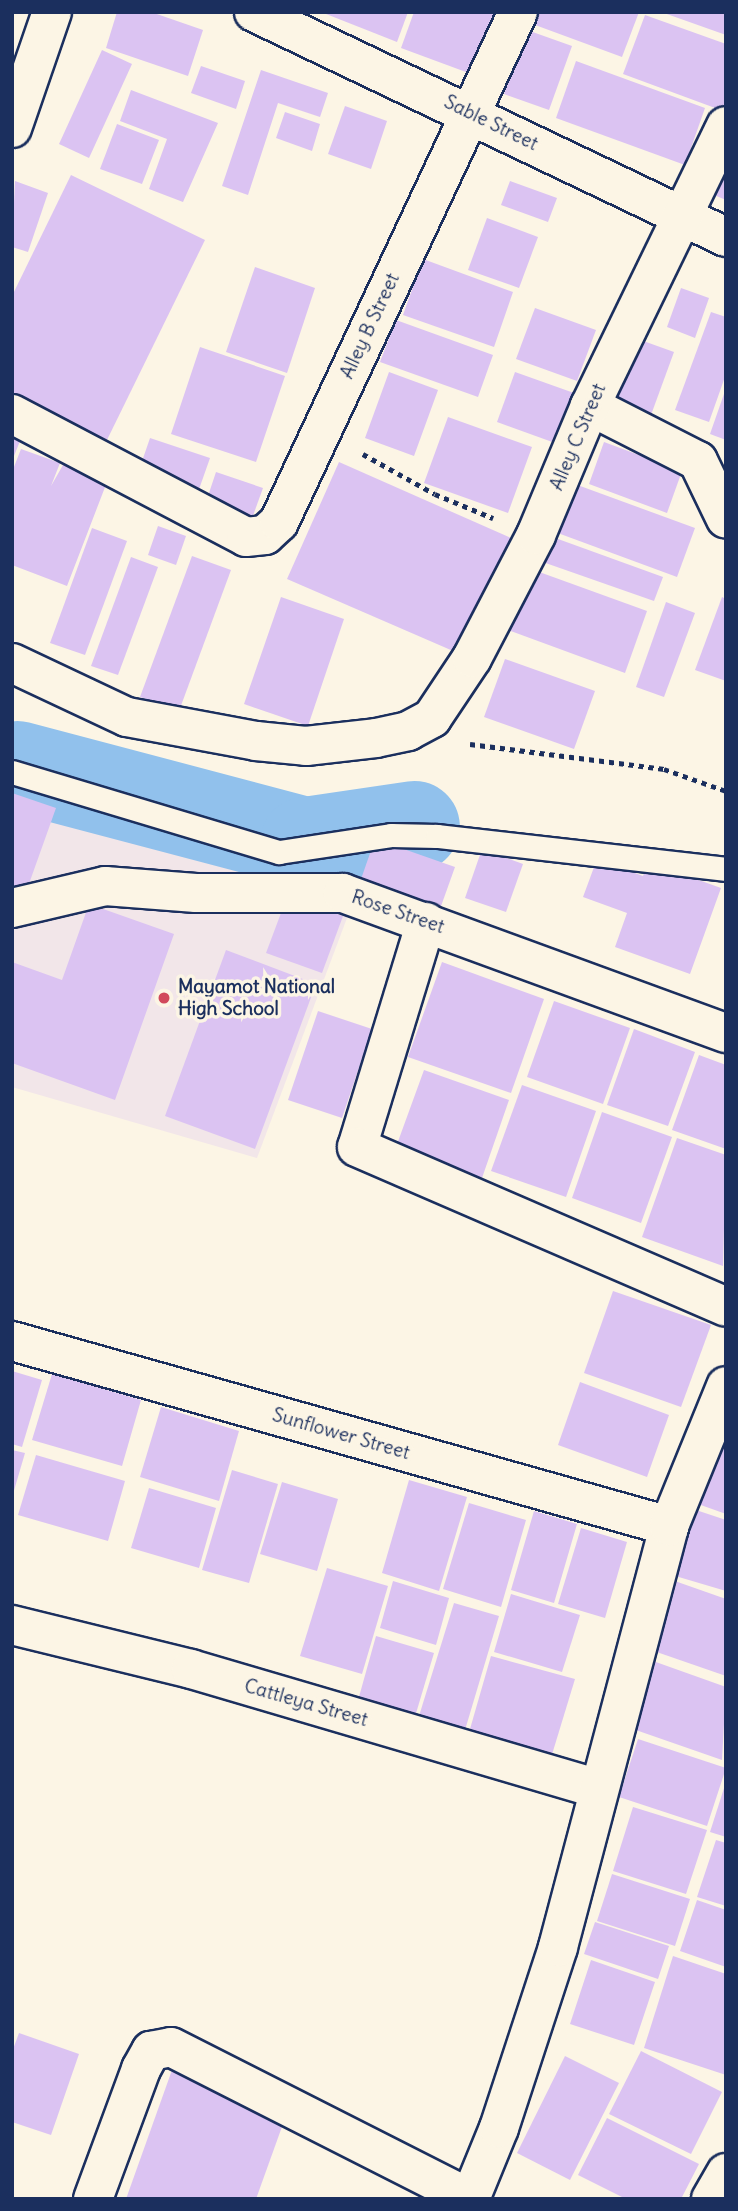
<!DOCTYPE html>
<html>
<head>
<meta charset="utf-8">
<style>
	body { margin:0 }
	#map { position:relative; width:738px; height:2211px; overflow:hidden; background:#fcf5e5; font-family:Delius,sans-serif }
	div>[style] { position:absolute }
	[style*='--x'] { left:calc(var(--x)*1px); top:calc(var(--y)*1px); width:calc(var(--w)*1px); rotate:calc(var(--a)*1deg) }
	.built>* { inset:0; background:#f2e6e9 }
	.river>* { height:91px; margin:-45.5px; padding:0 45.5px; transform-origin:45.5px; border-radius:45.5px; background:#91c1ec }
	.building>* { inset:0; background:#dbc3f2 }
	.path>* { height:4.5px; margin-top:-2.25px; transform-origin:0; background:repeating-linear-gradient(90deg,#1b2f5e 0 5px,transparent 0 10px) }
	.roads { filter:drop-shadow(2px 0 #1b2f5e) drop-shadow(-2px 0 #1b2f5e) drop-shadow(0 2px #1b2f5e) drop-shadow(0 -2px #1b2f5e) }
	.service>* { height:23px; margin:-11.5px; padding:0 11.5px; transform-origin:11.5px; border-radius:11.5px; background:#fcf5e5 }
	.minor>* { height:38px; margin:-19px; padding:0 19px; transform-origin:19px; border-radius:19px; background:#fcf5e5 }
	.dots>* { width:19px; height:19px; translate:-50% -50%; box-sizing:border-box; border:4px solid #fcf5e5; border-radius:50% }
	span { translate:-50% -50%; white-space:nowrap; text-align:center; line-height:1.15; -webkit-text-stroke:7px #fcf5e5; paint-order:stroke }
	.street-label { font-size:19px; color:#1b2f5e }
	.poi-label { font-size:19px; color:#1b2f5e; font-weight:700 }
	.left { translate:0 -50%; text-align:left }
	.frame { position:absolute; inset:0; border:14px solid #1b2f5e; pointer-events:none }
</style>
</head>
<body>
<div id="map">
	<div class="built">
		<i style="clip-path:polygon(12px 782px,350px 910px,257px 1158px,12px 1087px)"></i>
	</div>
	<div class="river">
		<i style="--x:17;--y:766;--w:298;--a:14.8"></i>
		<i style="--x:305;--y:842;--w:110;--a:-8.4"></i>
	</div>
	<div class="building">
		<i style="clip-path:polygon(117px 12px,151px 12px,203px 30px,188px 76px,106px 48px)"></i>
		<i style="clip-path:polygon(321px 12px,408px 12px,397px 42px)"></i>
		<i style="clip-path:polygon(414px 12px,497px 12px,474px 75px,401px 48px)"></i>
		<i style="clip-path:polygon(530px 12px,639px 12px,622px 57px,527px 22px)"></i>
		<i style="clip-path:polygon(664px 12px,726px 12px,726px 35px,664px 13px)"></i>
		<i style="clip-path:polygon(645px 15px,726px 44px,726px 112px,623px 74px)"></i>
		<i style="clip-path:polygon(527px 30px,572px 46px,549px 110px,504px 94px)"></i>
		<i style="clip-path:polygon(102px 50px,132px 64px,89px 158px,59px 144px)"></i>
		<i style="clip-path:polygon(576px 61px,705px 108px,685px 165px,556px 118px)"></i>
		<i style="clip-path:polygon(201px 66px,245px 81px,236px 109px,191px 93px)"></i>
		<i style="clip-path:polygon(261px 70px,328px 93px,320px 117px,278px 103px,248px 195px,222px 186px)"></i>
		<i style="clip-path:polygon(131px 90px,218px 123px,183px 202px,149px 189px,167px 139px,120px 121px)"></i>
		<i style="clip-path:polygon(345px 106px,387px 121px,371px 169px,328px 154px)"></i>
		<i style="clip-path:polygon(285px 112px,320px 124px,312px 151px,276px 138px)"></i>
		<i style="clip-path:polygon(117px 124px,159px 140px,142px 184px,100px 169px)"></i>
		<i style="clip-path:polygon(726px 169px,726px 200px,714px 195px)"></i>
		<i style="clip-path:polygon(71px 175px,205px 240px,105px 444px,12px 399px,12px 296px)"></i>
		<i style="clip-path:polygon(15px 181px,48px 193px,28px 252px,12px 247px)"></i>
		<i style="clip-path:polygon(510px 181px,557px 198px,548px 222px,501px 205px)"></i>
		<i style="clip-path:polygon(487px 218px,538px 237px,519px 288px,468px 270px)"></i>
		<i style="clip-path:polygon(423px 259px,513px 292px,494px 347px,403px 315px)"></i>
		<i style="clip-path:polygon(255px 267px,315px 288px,287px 373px,226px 352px)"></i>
		<i style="clip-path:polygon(681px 288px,709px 298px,695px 338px,667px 327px)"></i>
		<i style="clip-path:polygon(535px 308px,596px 330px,577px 381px,516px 359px)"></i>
		<i style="clip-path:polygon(711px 312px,726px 317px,726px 374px,709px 422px,675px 410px)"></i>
		<i style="clip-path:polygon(396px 320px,493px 355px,478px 397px,380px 362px)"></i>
		<i style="clip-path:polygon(635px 338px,674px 352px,651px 415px,612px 401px)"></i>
		<i style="clip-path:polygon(200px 347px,285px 376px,256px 462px,171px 434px)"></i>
		<i style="clip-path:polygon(389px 372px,438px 390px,414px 456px,365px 438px)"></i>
		<i style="clip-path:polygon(515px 372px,574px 393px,555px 443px,497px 422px)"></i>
		<i style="clip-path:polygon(725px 391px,726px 391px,726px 440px,710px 434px)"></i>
		<i style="clip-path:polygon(448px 417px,532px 447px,508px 513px,424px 483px)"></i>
		<i style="clip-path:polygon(12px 426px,24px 431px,12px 461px)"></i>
		<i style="clip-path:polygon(150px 438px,210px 458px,197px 495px,137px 476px)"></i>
		<i style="clip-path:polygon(604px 442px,682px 471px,667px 513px,589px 484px)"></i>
		<i style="clip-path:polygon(21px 449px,60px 463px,51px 486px,63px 465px,107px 482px,67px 586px,12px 565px,12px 472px)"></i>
		<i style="clip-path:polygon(339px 462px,511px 538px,460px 654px,287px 579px)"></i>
		<i style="clip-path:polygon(216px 472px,263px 488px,250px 524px,204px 508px)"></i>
		<i style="clip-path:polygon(572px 483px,695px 528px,677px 577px,555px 532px)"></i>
		<i style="clip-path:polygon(158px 526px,186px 536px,176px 565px,148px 555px)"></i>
		<i style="clip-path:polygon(92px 528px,127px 541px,85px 655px,50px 643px)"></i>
		<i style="clip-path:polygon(547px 535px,663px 577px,654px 601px,537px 560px)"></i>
		<i style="clip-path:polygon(192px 556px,231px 570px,179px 711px,140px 697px)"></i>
		<i style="clip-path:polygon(131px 557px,158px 567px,118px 675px,91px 666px)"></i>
		<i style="clip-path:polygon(531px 569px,647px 611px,625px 673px,508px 630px)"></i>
		<i style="clip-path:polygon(281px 597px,344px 619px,308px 726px,244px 704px)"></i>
		<i style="clip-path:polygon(722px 597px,726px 599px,726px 681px,695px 670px)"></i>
		<i style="clip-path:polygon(666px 602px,695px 613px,664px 697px,636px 687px)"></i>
		<i style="clip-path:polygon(505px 659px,595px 691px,574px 749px,484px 717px)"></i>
		<i style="clip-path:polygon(12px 793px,56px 808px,25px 895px,12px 891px)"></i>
		<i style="clip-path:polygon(375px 839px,455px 867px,440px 909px,360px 882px)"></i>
		<i style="clip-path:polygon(482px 849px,523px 864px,506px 912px,465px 898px)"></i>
		<i style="clip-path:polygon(597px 859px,643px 876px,648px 862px,721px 888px,690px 974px,615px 947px,627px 913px,583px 897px)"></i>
		<i style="clip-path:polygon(287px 897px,343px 916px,322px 973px,266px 953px)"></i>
		<i style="clip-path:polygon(89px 904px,174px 934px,115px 1100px,12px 1063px,12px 962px,62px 980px)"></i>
		<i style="clip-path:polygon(226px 950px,316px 984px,255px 1149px,165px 1116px)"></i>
		<i style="clip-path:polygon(442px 962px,544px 999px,511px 1093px,408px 1057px)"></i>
		<i style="clip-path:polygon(554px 1001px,630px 1028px,603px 1104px,527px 1077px)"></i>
		<i style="clip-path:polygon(318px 1011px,372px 1029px,342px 1118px,288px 1100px)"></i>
		<i style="clip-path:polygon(634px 1029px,695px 1052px,668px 1126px,607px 1105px)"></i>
		<i style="clip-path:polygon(699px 1055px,726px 1065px,726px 1149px,672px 1130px)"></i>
		<i style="clip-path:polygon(424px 1070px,509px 1100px,482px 1178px,396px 1147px)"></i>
		<i style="clip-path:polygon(522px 1085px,596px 1111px,566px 1197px,491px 1171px)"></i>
		<i style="clip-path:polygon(602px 1112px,672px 1137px,641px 1223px,572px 1198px)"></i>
		<i style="clip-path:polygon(677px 1138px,726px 1155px,723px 1266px,642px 1237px)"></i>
		<i style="clip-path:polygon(613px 1291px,711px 1325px,681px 1407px,584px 1373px)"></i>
		<i style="clip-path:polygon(12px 1371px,42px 1380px,22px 1447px,12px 1444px)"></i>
		<i style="clip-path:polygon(52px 1374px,141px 1400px,122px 1466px,32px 1440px)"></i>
		<i style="clip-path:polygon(580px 1382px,669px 1415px,647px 1477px,558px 1445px)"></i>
		<i style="clip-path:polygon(161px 1407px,239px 1431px,219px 1501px,140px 1477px)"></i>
		<i style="clip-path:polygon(726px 1427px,726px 1514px,698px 1504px)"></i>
		<i style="clip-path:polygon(12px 1450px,25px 1453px,13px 1494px,12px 1494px)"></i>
		<i style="clip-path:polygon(36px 1455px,125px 1481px,108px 1541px,18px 1515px)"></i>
		<i style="clip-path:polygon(232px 1470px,278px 1484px,249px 1583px,202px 1570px)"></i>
		<i style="clip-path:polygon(409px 1480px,467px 1497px,439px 1591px,382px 1573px)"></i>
		<i style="clip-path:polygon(282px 1482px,338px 1499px,317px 1571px,260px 1554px)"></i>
		<i style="clip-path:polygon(149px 1488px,216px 1508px,199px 1568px,131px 1548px)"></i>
		<i style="clip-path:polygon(469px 1503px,526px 1520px,501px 1607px,443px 1589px)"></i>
		<i style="clip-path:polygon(693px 1509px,726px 1520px,726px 1591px,672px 1575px)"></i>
		<i style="clip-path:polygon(534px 1511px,577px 1524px,554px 1603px,511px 1590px)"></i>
		<i style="clip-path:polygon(581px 1528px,627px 1542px,605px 1618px,558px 1604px)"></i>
		<i style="clip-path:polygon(327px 1568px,388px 1586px,362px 1674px,300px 1656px)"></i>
		<i style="clip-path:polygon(672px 1580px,726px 1599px,726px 1676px,648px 1649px)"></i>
		<i style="clip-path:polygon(393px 1581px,449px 1598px,436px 1645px,380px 1628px)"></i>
		<i style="clip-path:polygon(511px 1594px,580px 1615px,562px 1672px,494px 1652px)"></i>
		<i style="clip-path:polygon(454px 1603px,499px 1616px,465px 1730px,419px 1716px)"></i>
		<i style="clip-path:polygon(376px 1636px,434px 1653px,414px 1720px,357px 1704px)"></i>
		<i style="clip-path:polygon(491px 1656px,575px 1679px,550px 1761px,468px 1736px)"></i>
		<i style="clip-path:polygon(653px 1661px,726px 1687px,722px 1760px,630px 1728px)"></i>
		<i style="clip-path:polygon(638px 1739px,726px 1768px,707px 1826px,619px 1797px)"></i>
		<i style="clip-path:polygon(725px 1785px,726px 1785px,726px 1837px,710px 1832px)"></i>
		<i style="clip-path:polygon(633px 1807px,707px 1830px,686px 1894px,613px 1871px)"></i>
		<i style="clip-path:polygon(716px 1840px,726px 1843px,726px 1906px,697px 1897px)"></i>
		<i style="clip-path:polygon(612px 1874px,690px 1899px,675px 1946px,597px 1921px)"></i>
		<i style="clip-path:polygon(697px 1900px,726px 1910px,726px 1967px,680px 1951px)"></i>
		<i style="clip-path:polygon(595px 1922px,669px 1946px,658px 1979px,584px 1954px)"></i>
		<i style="clip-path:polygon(673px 1956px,726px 1974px,726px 2075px,644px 2048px)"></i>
		<i style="clip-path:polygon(591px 1960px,655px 1982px,634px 2045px,570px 2024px)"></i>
		<i style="clip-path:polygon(19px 2033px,79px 2054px,51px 2135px,12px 2122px,12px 2052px)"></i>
		<i style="clip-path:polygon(641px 2051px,722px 2092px,691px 2154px,609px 2114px)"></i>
		<i style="clip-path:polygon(565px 2056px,619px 2083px,570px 2180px,517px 2153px)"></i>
		<i style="clip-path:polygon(172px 2070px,288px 2110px,256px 2199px,126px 2199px)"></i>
		<i style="clip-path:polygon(607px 2118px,699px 2164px,681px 2199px,626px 2199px,578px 2175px)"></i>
	</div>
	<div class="path">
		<i style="--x:363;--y:454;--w:82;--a:29.1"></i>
		<i style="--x:435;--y:494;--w:63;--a:22.5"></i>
		<i style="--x:470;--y:744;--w:196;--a:7.3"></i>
		<i style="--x:664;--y:769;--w:66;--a:19.5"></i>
	</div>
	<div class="roads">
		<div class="service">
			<i style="--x:12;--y:772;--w:279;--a:16.7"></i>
			<i style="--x:279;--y:852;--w:113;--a:-8.6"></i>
			<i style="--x:391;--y:835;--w:46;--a:1.2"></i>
			<i style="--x:437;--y:836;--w:291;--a:6.5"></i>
		</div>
		<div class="minor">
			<i style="--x:254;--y:12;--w:523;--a:25.49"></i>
			<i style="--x:12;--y:128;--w:123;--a:-71"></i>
			<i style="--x:590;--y:406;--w:121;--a:27"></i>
			<i style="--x:698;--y:461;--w:64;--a:64.2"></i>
			<i style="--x:12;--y:414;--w:264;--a:27.7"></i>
			<i style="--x:246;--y:537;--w:19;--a:-6"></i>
			<i style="--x:265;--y:535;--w:19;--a:-43"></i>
			<i style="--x:279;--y:522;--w:563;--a:-64.89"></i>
			<i style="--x:12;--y:663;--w:127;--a:25.2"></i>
			<i style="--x:127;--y:717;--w:131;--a:10.5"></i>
			<i style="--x:256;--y:741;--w:50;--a:5.7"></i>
			<i style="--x:306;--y:746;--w:70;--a:-6.5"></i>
			<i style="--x:376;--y:738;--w:33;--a:-12"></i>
			<i style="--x:408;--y:731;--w:27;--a:-28"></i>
			<i style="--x:432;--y:718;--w:72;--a:-56.3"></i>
			<i style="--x:472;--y:658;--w:139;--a:-62.5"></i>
			<i style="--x:536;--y:535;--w:140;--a:-67.3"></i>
			<i style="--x:590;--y:406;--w:311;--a:-64.1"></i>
			<i style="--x:12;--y:908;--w:96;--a:-13.3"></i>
			<i style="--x:105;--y:886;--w:91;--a:4.4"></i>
			<i style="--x:196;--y:893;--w:147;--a:0"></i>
			<i style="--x:343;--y:893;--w:408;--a:20.1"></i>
			<i style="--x:426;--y:922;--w:235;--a:107"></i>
			<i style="--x:357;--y:1147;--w:402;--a:23.4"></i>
			<i style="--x:12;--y:1341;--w:683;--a:15.73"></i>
			<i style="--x:12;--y:1625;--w:184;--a:13.8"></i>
			<i style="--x:191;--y:1669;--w:424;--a:16.4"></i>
			<i style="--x:93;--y:2199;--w:139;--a:-69.7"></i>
			<i style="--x:141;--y:2069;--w:21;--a:-61"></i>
			<i style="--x:151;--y:2051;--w:20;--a:-11"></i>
			<i style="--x:171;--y:2047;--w:335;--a:26.9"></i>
			<i style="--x:470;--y:2199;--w:77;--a:-67.8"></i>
			<i style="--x:499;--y:2128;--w:190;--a:-71.9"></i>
			<i style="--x:558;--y:1947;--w:435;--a:-75.2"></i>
			<i style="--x:669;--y:1526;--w:151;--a:-67.8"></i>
			<i style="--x:711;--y:2199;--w:30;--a:-60"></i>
		</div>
	</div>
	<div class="dots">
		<i style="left:164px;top:998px;background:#d1495b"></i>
	</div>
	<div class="street-label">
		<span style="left:491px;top:123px;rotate:26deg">Sable Street</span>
		<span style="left:370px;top:326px;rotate:-65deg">Alley B Street</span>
		<span style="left:578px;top:437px;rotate:-67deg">Alley C Street</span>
		<span style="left:398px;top:912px;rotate:19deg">Rose Street</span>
		<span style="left:341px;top:1434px;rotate:16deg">Sunflower Street</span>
		<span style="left:306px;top:1703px;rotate:16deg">Cattleya Street</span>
	</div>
	<div class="poi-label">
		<span class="left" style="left:178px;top:998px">Mayamot National<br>High School</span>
	</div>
	<div class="frame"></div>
</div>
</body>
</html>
